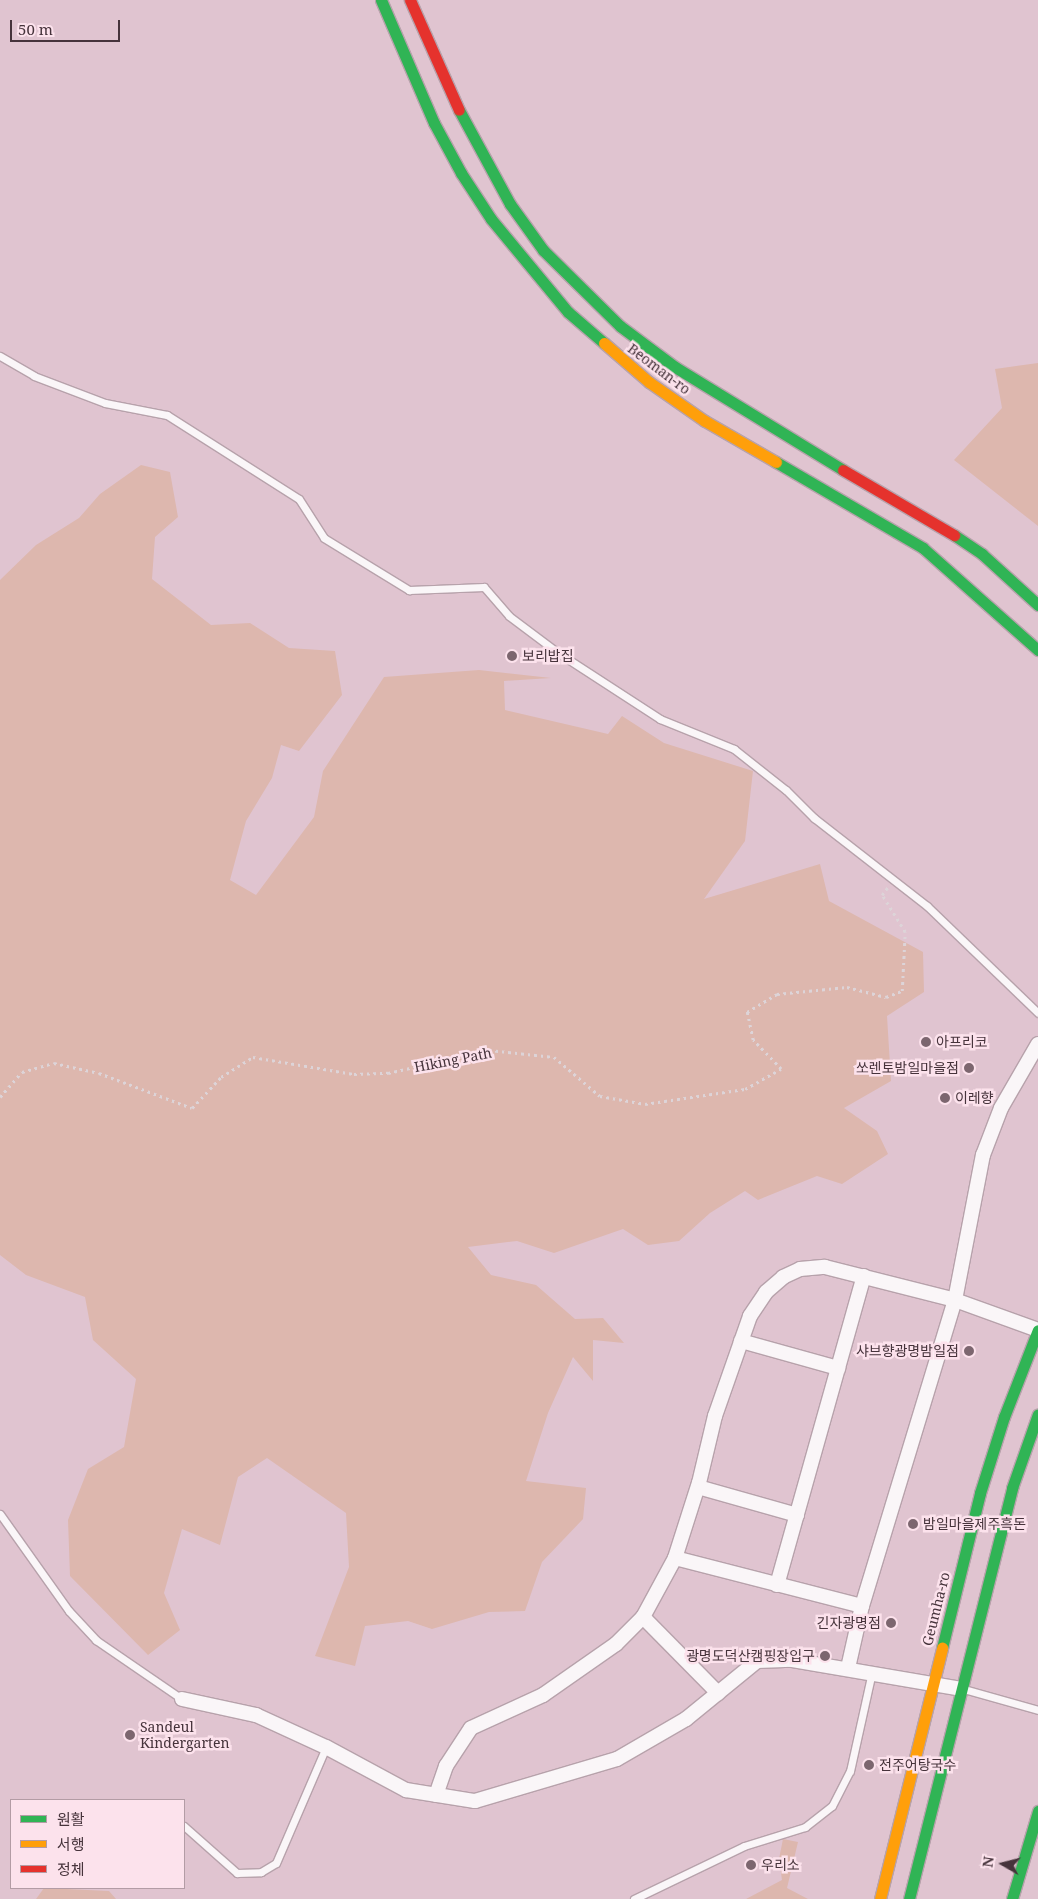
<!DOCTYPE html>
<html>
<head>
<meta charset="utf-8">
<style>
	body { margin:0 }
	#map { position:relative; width:1038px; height:1899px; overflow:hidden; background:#e0c4d0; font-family:"Noto Serif","Noto Sans KR",serif }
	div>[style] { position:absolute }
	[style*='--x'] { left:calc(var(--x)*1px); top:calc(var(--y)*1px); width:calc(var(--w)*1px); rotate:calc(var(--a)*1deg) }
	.green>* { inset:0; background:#ddb7ae }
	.path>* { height:2.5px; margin-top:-1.25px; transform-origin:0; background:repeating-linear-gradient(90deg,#ddd4d8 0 2.5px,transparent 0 6.5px) }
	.roads { filter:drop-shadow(1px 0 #b7a2ab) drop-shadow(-1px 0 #b7a2ab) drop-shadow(0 1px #b7a2ab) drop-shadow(0 -1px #b7a2ab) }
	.lane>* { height:7px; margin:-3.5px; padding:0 3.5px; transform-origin:3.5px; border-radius:3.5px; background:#faf6f8 }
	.street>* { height:14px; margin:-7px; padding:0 7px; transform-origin:7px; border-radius:7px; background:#faf6f8 }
	.fast>* { height:11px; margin:-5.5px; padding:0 5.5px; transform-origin:5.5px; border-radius:5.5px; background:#30b455 }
	.slow>* { height:11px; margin:-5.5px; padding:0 5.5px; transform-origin:5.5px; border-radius:5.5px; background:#ff9f0a }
	.jam>* { height:11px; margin:-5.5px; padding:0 5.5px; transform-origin:5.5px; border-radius:5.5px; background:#e5322d }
	.dots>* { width:14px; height:14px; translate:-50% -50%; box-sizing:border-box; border:2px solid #fce2ec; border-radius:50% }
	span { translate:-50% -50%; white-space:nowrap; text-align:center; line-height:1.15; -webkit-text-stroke:5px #fce2ec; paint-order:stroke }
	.street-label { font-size:14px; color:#46333b }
	.poi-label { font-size:14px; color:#46333b }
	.left { translate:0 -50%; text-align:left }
	.right { translate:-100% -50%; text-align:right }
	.legend { position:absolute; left:10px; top:1799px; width:175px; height:90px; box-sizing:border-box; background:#fce2ec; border:1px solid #b39ca5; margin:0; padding:6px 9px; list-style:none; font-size:15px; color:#46333b }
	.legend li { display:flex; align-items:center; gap:10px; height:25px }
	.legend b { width:25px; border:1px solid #b39ca5 }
	.north { position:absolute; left:978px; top:1839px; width:50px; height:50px; -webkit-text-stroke:4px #fce2ec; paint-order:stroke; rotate:278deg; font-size:14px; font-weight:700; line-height:20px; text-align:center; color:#46333b }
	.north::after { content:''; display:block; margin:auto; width:18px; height:22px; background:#46333b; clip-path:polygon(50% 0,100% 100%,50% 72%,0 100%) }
	.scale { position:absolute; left:10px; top:20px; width:110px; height:22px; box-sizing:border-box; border:2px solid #46333b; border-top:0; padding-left:6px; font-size:15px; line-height:18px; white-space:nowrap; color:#46333b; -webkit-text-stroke:4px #fce2ec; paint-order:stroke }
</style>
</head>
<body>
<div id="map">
	<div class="green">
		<i style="clip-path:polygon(1038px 363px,1038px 526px,954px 460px,1002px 408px,995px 369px)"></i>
		<i style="clip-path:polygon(141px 465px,170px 472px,178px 517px,155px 537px,152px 579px,211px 625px,250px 623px,289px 648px,335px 651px,342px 695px,299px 751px,281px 745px,272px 778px,246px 821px,230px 880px,256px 895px,314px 817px,323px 771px,384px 677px,479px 670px,551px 678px,504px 681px,505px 710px,608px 734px,622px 716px,664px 743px,753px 771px,745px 841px,704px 899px,820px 864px,829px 901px,923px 952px,924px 992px,887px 1016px,891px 1081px,844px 1108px,877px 1131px,888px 1154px,842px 1184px,817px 1176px,758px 1200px,745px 1191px,710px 1213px,679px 1241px,648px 1245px,623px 1229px,554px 1253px,517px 1241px,468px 1247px,491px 1275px,536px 1285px,575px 1319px,603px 1318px,624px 1343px,593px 1340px,593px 1381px,573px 1357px,548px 1413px,526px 1481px,586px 1488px,583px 1519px,542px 1562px,525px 1611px,489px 1612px,432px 1629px,408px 1621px,365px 1626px,355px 1666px,315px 1656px,349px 1567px,346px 1513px,267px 1458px,238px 1477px,220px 1545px,182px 1529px,164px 1593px,180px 1630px,148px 1655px,70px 1576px,68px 1520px,88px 1469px,124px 1447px,136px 1379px,93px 1340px,85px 1297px,26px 1275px,0 1255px,0 580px,36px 545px,79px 518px,100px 494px)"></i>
		<i style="clip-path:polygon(783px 1839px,798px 1842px,787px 1888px,808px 1899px,746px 1899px,782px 1880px,779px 1859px)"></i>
		<i style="clip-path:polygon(44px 1888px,109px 1891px,116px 1899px,36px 1899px)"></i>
	</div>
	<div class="path">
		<i style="--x:0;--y:1097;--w:33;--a:-49"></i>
		<i style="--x:22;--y:1072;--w:33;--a:-16"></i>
		<i style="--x:54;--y:1063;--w:46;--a:12.5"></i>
		<i style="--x:99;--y:1073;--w:99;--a:20.6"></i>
		<i style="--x:192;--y:1108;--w:42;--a:-46.9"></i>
		<i style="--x:221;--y:1077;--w:38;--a:-32"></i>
		<i style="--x:253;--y:1057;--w:102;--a:9.6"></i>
		<i style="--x:354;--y:1074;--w:34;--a:-2"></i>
		<i style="--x:388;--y:1073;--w:104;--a:-12.8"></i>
		<i style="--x:489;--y:1050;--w:65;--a:6.1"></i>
		<i style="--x:554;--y:1057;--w:60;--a:40.3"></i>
		<i style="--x:600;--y:1096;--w:46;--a:10.1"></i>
		<i style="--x:645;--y:1104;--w:101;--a:-8.5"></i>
		<i style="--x:745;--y:1089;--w:41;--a:-29.1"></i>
		<i style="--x:781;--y:1069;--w:40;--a:-134"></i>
		<i style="--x:753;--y:1040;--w:29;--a:-102"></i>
		<i style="--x:747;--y:1012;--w:35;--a:-31"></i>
		<i style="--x:777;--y:994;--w:70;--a:-5.7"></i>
		<i style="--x:847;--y:987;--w:40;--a:14.4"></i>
		<i style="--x:886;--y:997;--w:17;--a:-21"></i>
		<i style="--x:902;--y:991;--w:59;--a:-87.1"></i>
		<i style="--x:905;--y:932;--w:44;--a:-121.9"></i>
		<i style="--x:882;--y:895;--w:10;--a:-53"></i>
	</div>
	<div class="roads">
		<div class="lane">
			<i style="--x:0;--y:356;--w:39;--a:30"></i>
			<i style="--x:34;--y:376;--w:76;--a:20.8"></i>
			<i style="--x:105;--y:403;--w:63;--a:11"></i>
			<i style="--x:167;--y:415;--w:156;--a:32.5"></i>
			<i style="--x:299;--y:499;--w:46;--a:57.3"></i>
			<i style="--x:324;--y:538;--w:100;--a:31.5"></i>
			<i style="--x:409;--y:590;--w:75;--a:-2.3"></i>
			<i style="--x:484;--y:587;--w:38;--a:49"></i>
			<i style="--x:509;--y:616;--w:60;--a:36.9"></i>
			<i style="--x:557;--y:652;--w:123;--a:33"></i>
			<i style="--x:660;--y:719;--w:80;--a:22.1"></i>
			<i style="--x:734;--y:749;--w:66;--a:38.3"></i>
			<i style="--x:786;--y:790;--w:40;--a:45"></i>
			<i style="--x:814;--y:818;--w:143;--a:37.9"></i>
			<i style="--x:927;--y:906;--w:154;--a:43.9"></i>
			<i style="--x:0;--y:1514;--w:119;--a:54.6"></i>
			<i style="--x:69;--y:1611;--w:40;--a:47"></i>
			<i style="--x:96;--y:1640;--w:104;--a:34.5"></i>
			<i style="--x:964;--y:1689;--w:77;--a:15.8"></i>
			<i style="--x:184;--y:1826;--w:71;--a:41.6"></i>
			<i style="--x:237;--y:1873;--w:24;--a:-2"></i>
			<i style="--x:261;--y:1872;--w:17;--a:-31"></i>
			<i style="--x:276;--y:1863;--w:126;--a:-66.7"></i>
			<i style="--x:634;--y:1899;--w:122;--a:-25.7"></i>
			<i style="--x:744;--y:1846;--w:64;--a:-17.3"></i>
			<i style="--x:805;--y:1827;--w:34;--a:-38"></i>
			<i style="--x:832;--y:1806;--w:39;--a:-63"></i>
			<i style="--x:850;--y:1771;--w:101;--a:-77.5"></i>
		</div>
		<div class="street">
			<i style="--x:741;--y:1341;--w:101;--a:15.6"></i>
			<i style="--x:698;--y:1487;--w:103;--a:15.8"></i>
			<i style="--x:675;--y:1558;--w:193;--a:14.4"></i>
			<i style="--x:777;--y:1585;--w:321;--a:-74.3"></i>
			<i style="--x:643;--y:1617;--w:107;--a:45.4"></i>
			<i style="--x:848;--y:1668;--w:64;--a:-77.3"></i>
			<i style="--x:862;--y:1606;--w:320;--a:-73.1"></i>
			<i style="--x:955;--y:1300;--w:148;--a:-79.1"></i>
			<i style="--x:983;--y:1155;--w:50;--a:-69"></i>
			<i style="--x:1001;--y:1108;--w:74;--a:-60"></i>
			<i style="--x:182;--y:1699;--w:76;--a:12.2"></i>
			<i style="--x:256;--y:1715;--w:77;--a:24.6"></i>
			<i style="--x:326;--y:1747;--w:91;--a:28.3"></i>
			<i style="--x:406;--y:1790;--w:70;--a:9.1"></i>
			<i style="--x:475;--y:1801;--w:148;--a:-16.5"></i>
			<i style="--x:617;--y:1759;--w:80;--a:-30.1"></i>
			<i style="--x:686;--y:1719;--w:92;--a:-39.2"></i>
			<i style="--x:757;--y:1661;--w:35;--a:-2"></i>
			<i style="--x:792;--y:1660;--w:172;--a:9.7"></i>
			<i style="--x:436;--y:1795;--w:31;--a:-71"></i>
			<i style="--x:446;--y:1766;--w:45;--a:-56.7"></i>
			<i style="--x:471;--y:1728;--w:79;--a:-24.6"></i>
			<i style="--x:543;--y:1695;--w:89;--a:-34.9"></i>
			<i style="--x:616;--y:1644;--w:38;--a:-45"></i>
			<i style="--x:643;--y:1617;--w:67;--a:-61.5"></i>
			<i style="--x:675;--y:1558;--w:79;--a:-72.3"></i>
			<i style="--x:699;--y:1483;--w:69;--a:-76.6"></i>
			<i style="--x:715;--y:1416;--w:106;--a:-70.7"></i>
			<i style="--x:750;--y:1316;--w:29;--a:-56"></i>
			<i style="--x:766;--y:1292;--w:23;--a:-41"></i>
			<i style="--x:783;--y:1277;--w:19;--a:-25"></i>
			<i style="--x:800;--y:1269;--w:25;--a:-5"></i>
			<i style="--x:825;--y:1267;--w:134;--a:14.2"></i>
			<i style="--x:955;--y:1300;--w:88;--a:19.9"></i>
		</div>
		<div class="fast">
			<i style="--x:381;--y:0;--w:134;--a:66.7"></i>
			<i style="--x:434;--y:123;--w:57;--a:61.6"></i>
			<i style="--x:461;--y:173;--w:55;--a:56.9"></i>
			<i style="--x:491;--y:219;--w:121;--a:50.4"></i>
			<i style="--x:568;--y:312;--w:48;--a:40.7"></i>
			<i style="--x:459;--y:110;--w:107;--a:61.5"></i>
			<i style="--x:510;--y:204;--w:57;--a:54.3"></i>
			<i style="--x:543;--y:250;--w:108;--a:44.6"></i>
			<i style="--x:620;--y:326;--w:69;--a:36.7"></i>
			<i style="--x:675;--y:367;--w:197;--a:31.5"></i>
			<i style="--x:776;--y:462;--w:170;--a:30.3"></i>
			<i style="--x:923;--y:548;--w:154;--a:41.6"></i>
			<i style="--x:954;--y:535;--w:34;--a:34"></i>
			<i style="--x:982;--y:554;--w:76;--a:42.3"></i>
			<i style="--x:942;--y:1648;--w:160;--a:-76.2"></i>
			<i style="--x:980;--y:1493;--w:80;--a:-72.5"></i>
			<i style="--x:1004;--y:1417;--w:93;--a:-68.7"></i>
			<i style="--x:909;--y:1899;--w:424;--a:-75.9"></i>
			<i style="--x:1012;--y:1488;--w:78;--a:-70.6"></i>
			<i style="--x:1012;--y:1899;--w:92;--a:-73.5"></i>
		</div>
		<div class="slow">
			<i style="--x:604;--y:343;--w:60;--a:40.9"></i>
			<i style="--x:649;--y:382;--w:68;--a:34.9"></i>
			<i style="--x:705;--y:421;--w:82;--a:30"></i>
			<i style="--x:880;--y:1899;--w:259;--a:-76.1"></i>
		</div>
		<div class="jam">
			<i style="--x:410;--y:0;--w:120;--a:66"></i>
			<i style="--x:843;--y:470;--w:129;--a:30.4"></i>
		</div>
	</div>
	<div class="dots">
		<i style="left:512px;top:656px;background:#7c666f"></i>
		<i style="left:926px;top:1042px;background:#7c666f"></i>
		<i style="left:969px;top:1068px;background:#7c666f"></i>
		<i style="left:945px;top:1098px;background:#7c666f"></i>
		<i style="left:969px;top:1351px;background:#7c666f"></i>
		<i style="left:913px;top:1524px;background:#7c666f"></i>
		<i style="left:891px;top:1623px;background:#7c666f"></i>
		<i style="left:825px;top:1656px;background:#7c666f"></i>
		<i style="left:130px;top:1735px;background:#7c666f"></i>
		<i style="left:869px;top:1765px;background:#7c666f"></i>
		<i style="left:751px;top:1865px;background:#7c666f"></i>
	</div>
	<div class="street-label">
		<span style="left:659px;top:369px;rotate:37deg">Beoman-ro</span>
		<span style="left:453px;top:1060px;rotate:-11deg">Hiking Path</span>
		<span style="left:936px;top:1609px;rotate:-76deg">Geumha-ro</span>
	</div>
	<div class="poi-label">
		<span class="left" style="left:522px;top:656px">보리밥집</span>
		<span class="left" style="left:936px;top:1042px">아프리코</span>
		<span class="right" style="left:959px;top:1068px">쏘렌토밤일마을점</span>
		<span class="left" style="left:955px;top:1098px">이레향</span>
		<span class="right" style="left:959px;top:1351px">샤브향광명밤일점</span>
		<span class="left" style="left:923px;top:1524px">밤일마을제주흑돈</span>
		<span class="right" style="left:881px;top:1623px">긴자광명점</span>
		<span class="right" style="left:815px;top:1656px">광명도덕산캠핑장입구</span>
		<span class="left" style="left:140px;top:1735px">Sandeul<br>Kindergarten</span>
		<span class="left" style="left:879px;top:1765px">전주어탕국수</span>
		<span class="left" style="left:761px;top:1865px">우리소</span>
	</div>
	<ul class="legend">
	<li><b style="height:6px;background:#30b455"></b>원활</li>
	<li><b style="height:6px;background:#ff9f0a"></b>서행</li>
	<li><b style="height:6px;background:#e5322d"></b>정체</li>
	</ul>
	<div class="north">N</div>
	<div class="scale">50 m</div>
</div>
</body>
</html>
